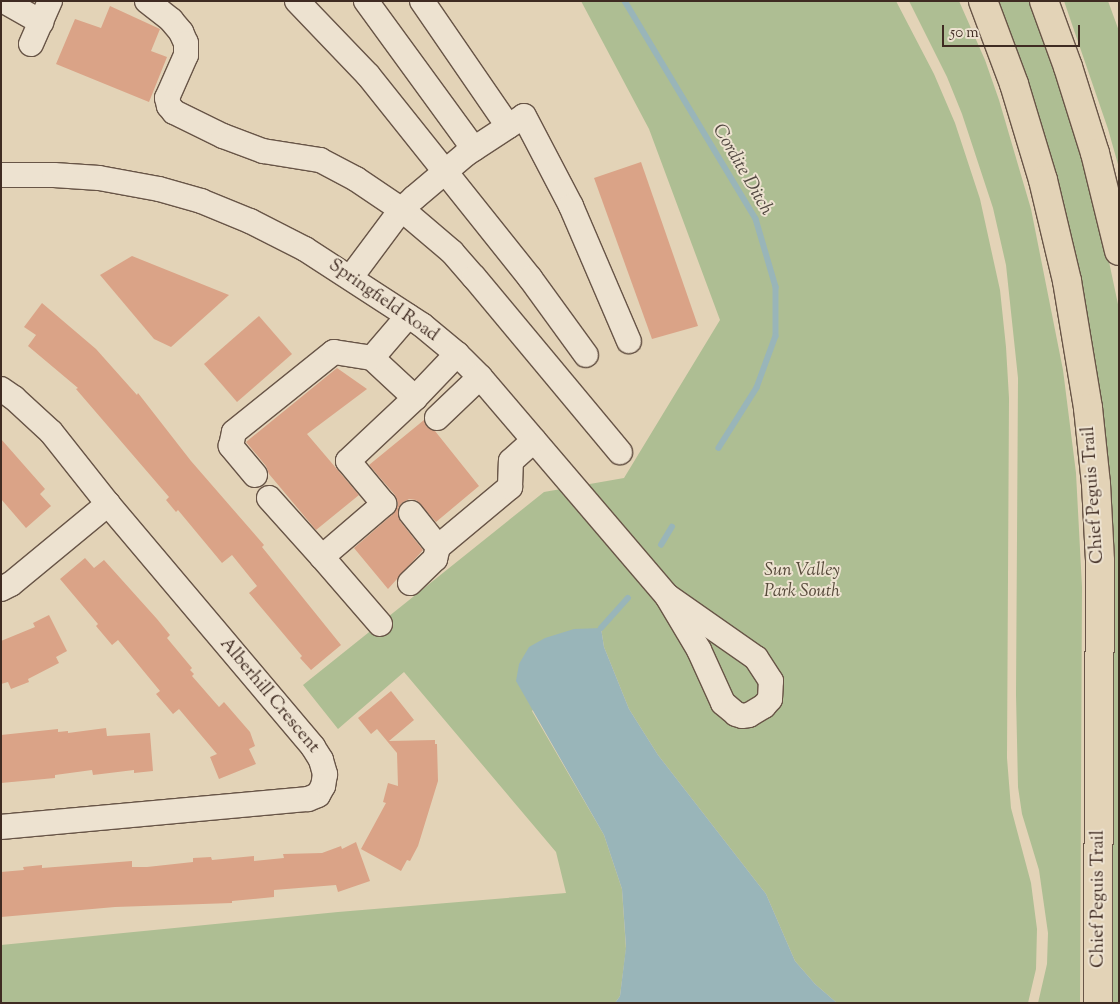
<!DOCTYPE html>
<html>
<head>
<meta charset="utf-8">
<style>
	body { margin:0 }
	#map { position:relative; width:1120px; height:1004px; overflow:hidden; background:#e3d3b7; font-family:"Sorts Mill Goudy",serif }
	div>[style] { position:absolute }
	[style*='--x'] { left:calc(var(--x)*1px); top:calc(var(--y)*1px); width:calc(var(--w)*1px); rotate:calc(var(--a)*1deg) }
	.green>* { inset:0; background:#aebe93 }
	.water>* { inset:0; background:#99b5b9 }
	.stream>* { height:5.5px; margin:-2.75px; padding:0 2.75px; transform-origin:2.75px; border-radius:2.75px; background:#99b5b9 }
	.building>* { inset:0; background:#daa387 }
	.roads { filter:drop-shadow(1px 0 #685547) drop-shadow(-1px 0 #685547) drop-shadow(0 1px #685547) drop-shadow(0 -1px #685547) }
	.minor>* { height:24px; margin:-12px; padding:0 12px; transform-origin:12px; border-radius:12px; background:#ede2d0 }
	.major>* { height:28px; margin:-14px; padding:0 14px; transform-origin:14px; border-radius:14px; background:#e3d3b7 }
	span { translate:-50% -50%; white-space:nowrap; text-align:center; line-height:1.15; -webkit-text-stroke:4px #ede2d0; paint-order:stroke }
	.street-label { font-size:18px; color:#3f2b22 }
	.park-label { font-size:18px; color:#554839; font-style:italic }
	.water-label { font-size:19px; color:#514740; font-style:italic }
	.frame { position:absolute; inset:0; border:2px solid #3f2b22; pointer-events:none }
	.scale { position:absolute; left:942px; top:25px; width:138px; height:22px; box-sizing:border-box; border:2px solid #3f2b22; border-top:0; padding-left:6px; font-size:15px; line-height:18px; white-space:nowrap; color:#3f2b22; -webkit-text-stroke:4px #ede2d0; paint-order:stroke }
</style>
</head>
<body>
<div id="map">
	<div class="green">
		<i style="clip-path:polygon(581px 1px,896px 1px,934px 74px,955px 123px,980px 199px,1000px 290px,1006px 347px,1009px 398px,1007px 758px,1011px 808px,1031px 883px,1037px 929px,1036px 969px,1028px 1003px,837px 1003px,815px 984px,795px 961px,766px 894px,658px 755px,629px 709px,604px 647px,601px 628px,532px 711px,604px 835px,622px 889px,626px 949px,620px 996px,615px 1003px,1px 1003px,1px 945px,338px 912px,566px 893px,556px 852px,404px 672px,338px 729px,303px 685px,544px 492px,624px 478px,720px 320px,649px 129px)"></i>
		<i style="clip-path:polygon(909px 1px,959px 1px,985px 60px,999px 100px,1031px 209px,1063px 370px,1076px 473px,1082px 587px,1080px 1003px,1038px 1003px,1047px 964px,1048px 933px,1039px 870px,1022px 814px,1018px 787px,1016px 695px,1018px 378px,1006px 265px,993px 208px,962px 114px,947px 77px)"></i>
		<i style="clip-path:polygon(995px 1px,1032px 1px,1059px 75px,1100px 219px,1119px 309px,1119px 1003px,1109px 1003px,1106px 480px)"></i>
		<i style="clip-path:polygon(1064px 1px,1108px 1px,1119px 31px,1119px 168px,1108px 129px)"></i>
	</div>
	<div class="water">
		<i style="clip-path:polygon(601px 628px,604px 647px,629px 709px,658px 755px,766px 894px,795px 961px,815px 984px,837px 1003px,615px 1003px,620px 996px,626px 947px,622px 889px,604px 835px,516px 681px,519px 664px,529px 647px,545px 638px,574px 629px)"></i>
	</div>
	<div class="stream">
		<i style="--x:625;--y:1;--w:254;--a:59"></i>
		<i style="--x:756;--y:219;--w:71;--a:73.6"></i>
		<i style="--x:776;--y:287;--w:49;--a:90"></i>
		<i style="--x:776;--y:336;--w:55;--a:110.1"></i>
		<i style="--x:757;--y:388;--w:71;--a:122.3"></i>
		<i style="--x:661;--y:545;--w:21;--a:-59"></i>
		<i style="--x:601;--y:628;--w:40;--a:-48"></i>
	</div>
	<div class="building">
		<i style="clip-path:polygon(110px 6px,160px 29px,151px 51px,167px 57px,149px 102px,56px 64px,75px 19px,101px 28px)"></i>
		<i style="clip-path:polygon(641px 162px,698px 326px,652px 339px,594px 178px)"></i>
		<i style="clip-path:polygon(132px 256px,229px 295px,171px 347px,154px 339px,100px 275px)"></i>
		<i style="clip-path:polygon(42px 303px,96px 349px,137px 395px,138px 393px,191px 461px,264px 545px,262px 547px,341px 645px,311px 670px,300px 658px,302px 656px,249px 593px,257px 586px,232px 555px,222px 563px,178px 510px,176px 512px,166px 500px,169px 497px,76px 389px,78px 388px,28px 346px,36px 335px,24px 327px)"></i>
		<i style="clip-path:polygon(259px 316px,292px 354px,237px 402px,204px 364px)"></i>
		<i style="clip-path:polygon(337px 368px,367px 389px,307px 434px,359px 495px,316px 530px,269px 474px,266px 466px,246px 442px)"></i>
		<i style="clip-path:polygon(424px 420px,427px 427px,435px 431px,479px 486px,436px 522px,416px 500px,409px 499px,402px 503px,398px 508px,400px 521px,423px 550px,388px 589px,354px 548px,393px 514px,398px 504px,395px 495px,369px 465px)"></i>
		<i style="clip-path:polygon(1px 439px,45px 489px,40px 494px,51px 506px,26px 528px,1px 499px)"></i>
		<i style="clip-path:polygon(85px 558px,94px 568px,104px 560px,157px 619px,170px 635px,167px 638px,192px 668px,190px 670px,194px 674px,192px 676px,219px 707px,224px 702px,250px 732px,255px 746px,249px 749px,256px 764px,219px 779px,210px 757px,217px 754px,179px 709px,173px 714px,156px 694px,160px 691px,118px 640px,112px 645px,96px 626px,98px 624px,60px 579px)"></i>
		<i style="clip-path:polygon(49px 615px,67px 651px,56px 657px,59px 663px,28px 679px,29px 682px,11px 689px,8px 682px,1px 684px,1px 641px,35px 627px,33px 623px)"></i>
		<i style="clip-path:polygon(391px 691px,414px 720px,389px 741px,435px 740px,435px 744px,437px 744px,438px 781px,418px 846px,410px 861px,407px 860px,401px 871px,361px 849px,386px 803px,383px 802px,388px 783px,398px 786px,397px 753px,377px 729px,371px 734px,358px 718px)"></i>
		<i style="clip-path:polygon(106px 728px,107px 736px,150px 733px,153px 771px,134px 773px,134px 770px,93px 775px,92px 770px,55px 775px,55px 778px,1px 783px,1px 735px,58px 729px,58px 732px,68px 731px,68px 733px)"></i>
		<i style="clip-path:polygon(356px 842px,370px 881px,338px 892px,336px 885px,274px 890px,274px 897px,232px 901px,232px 903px,115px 907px,1px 917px,1px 872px,24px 870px,23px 867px,42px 865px,42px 868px,132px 861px,132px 867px,147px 867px,193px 862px,193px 858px,211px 857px,212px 860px,254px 856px,254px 861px,284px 858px,283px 854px,322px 853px,341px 846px,342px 849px)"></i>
	</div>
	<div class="roads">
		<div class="minor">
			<i style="--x:4;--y:1;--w:43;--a:29.6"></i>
			<i style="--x:147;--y:1;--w:31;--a:38"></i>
			<i style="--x:171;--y:20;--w:16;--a:50"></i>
			<i style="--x:181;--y:32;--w:12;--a:66"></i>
			<i style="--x:186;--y:43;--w:12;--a:90"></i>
			<i style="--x:186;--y:55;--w:47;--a:113.8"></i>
			<i style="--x:167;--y:98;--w:8;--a:76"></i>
			<i style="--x:169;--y:106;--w:8;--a:50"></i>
			<i style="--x:174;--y:112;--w:55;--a:26.1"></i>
			<i style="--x:223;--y:136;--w:43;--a:20.6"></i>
			<i style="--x:263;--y:151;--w:58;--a:9"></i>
			<i style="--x:320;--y:160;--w:41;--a:27.8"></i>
			<i style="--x:356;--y:179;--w:59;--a:34"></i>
			<i style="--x:405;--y:212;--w:62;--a:40.4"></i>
			<i style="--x:452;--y:252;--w:33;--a:49"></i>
			<i style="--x:474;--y:277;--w:228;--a:50.2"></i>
			<i style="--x:297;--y:1;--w:103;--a:46.2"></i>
			<i style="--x:368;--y:75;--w:260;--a:51.4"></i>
			<i style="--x:530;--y:278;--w:95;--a:54"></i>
			<i style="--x:366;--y:1;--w:183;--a:53.9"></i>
			<i style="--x:422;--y:1;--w:152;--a:55.5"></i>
			<i style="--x:31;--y:44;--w:47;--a:-66.2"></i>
			<i style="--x:1;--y:175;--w:53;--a:0"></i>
			<i style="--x:54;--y:175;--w:45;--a:3.8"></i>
			<i style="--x:99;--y:178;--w:61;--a:10.4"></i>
			<i style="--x:159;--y:189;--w:44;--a:15.9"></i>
			<i style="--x:201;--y:201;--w:53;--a:22.2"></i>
			<i style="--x:250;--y:221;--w:62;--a:27"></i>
			<i style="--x:305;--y:249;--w:140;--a:33"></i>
			<i style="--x:422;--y:325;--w:45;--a:39.6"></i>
			<i style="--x:457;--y:354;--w:33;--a:45"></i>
			<i style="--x:480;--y:377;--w:288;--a:49.5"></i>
			<i style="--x:667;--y:596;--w:63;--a:59.3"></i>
			<i style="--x:699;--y:650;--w:58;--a:65.6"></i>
			<i style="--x:723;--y:703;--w:17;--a:40"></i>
			<i style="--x:736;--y:714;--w:6;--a:18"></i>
			<i style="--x:742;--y:716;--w:7;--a:-8"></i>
			<i style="--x:749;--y:715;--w:17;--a:-31"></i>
			<i style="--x:764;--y:706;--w:9;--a:-49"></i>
			<i style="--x:770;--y:699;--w:18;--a:-87"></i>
			<i style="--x:771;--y:681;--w:27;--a:-123"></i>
			<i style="--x:756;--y:658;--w:108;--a:-145.1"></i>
			<i style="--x:351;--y:277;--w:84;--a:-53.3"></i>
			<i style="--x:401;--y:210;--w:18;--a:-43"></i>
			<i style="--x:414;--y:198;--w:68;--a:-40.2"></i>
			<i style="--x:466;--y:154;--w:69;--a:-33.2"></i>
			<i style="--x:524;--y:116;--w:102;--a:62.4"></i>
			<i style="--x:571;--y:206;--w:147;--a:66.8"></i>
			<i style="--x:408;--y:316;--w:55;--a:130.6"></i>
			<i style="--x:372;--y:358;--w:59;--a:42.9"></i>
			<i style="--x:415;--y:398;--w:61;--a:-46.3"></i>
			<i style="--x:1;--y:389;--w:16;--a:35"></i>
			<i style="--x:14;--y:398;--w:50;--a:42.6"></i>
			<i style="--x:51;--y:432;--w:92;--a:51.6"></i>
			<i style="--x:108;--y:504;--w:318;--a:49.8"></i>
			<i style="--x:313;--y:747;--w:15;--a:58"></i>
			<i style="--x:321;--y:760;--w:15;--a:74"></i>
			<i style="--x:325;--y:774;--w:12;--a:99"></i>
			<i style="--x:323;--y:786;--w:10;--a:119"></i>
			<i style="--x:318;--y:795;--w:11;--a:158"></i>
			<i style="--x:308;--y:799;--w:308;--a:174.8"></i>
			<i style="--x:437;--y:418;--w:59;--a:-43.6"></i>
			<i style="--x:255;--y:475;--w:38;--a:-130"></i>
			<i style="--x:231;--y:446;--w:14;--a:-78"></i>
			<i style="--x:234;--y:432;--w:128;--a:-38.7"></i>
			<i style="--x:334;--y:352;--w:38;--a:9"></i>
			<i style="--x:269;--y:498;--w:79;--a:48.1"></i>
			<i style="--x:411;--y:513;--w:43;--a:51.5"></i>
			<i style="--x:438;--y:547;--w:94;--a:-39.8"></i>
			<i style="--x:510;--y:487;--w:26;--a:-88"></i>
			<i style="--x:511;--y:461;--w:31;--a:-42"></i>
			<i style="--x:410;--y:583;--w:35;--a:-44"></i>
			<i style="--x:435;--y:559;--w:12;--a:-76"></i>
			<i style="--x:1;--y:589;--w:11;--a:-27"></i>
			<i style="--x:11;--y:584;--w:126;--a:-39.5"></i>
			<i style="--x:380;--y:624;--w:89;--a:-130.9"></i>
			<i style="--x:322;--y:557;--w:82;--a:-40.5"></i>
			<i style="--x:384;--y:504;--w:56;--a:-129.9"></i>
			<i style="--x:348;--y:461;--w:92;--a:-43.2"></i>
		</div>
		<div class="major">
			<i style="--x:983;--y:1;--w:89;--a:69.5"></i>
			<i style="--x:1014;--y:84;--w:100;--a:73.2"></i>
			<i style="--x:1043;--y:180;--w:104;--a:76.6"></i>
			<i style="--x:1067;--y:281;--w:129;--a:80.6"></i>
			<i style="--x:1088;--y:408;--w:76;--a:84"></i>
			<i style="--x:1096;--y:484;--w:77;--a:87"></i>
			<i style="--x:1100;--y:561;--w:442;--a:90.3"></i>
			<i style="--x:1044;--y:1;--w:70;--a:70"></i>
			<i style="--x:1068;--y:67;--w:90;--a:72.6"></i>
			<i style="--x:1095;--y:153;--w:101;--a:76.2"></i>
		</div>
	</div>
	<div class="street-label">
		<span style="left:383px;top:301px;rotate:35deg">Springfield Road</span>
		<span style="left:1094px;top:495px;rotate:-94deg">Chief Peguis Trail</span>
		<span style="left:269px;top:696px;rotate:50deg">Alberhill Crescent</span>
		<span style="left:1099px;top:899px;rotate:-90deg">Chief Peguis Trail</span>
	</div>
	<div class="park-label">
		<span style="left:802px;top:582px">Sun Valley<br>Park South</span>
	</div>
	<div class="water-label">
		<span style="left:742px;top:170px;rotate:60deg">Cordite Ditch</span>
	</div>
	<div class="frame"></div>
	<div class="scale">50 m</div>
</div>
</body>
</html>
